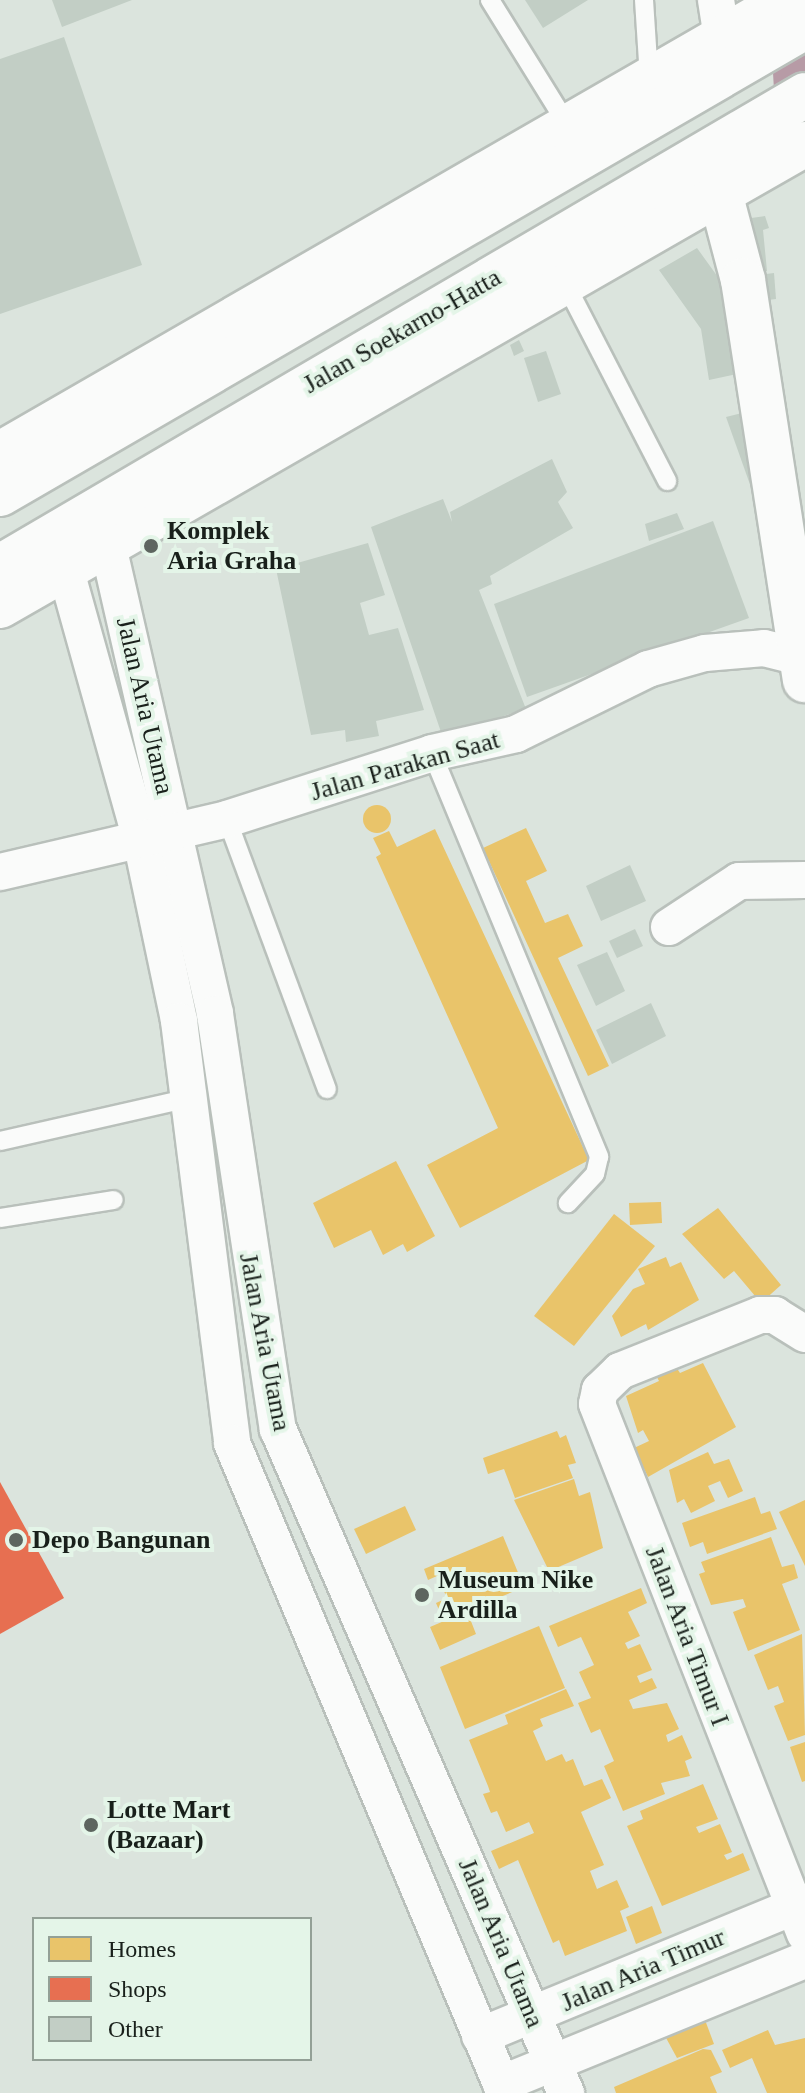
<!DOCTYPE html>
<html>
<head>
<meta charset="utf-8">
<style>
	body { margin:0 }
	#map { position:relative; width:805px; height:2093px; overflow:hidden; background:#dbe4dd; font-family:Georgia,serif }
	div>[style] { position:absolute }
	[style*='--x'] { left:calc(var(--x)*1px); top:calc(var(--y)*1px); width:calc(var(--w)*1px); rotate:calc(var(--a)*1deg) }
	.homes>* { inset:0; background:#e9c46a }
	.round { border-radius:50% }
	.shops>* { inset:0; background:#e76f51 }
	.river>* { height:60px; margin:-30px; padding:0 30px; transform-origin:30px; border-radius:30px; background:#b79ba6 }
	.building>* { inset:0; background:#c2cec5 }
	.roads { filter:drop-shadow(2px 0 #b9c0bb) drop-shadow(-2px 0 #b9c0bb) drop-shadow(0 2px #b9c0bb) drop-shadow(0 -2px #b9c0bb) }
	.lane>* { height:18px; margin:-9px; padding:0 9px; transform-origin:9px; border-radius:9px; background:#fafbfa }
	.street>* { height:36px; margin:-18px; padding:0 18px; transform-origin:18px; border-radius:18px; background:#fafbfa }
	.secondary>* { height:44px; margin:-22px; padding:0 22px; transform-origin:22px; border-radius:22px; background:#fafbfa }
	.highway>* { height:44px; margin:-22px; padding:0 22px; transform-origin:22px; border-radius:22px; background:#fafbfa }
	.dots>* { width:22px; height:22px; translate:-50% -50%; box-sizing:border-box; border:4px solid #e4f5e8; border-radius:50% }
	span { translate:-50% -50%; white-space:nowrap; text-align:center; line-height:1.15; -webkit-text-stroke:8px #e4f5e8; paint-order:stroke }
	.street-label { font-size:26px; color:#19201b }
	.poi-label { font-size:26px; color:#19201b; font-weight:700 }
	.left { translate:0 -50%; text-align:left }
	.legend { position:absolute; left:32px; top:1917px; width:280px; height:144px; box-sizing:border-box; background:#e4f5e8; border:2px solid #93a096; margin:0; padding:10px 14px; list-style:none; font-size:24px; color:#19201b }
	.legend li { display:flex; align-items:center; gap:16px; height:40px }
	.legend b { width:40px; border:2px solid #93a096 }
</style>
</head>
<body>
<div id="map">
	<div class="homes">
		<i class="round" style="left:363px;top:805px;width:28px;height:28px"></i>
		<i style="clip-path:polygon(526px 828px,547px 871px,526px 881px,545px 923px,568px 914px,583px 946px,558px 958px,609px 1066px,588px 1076px,483px 848px)"></i>
		<i style="clip-path:polygon(435px 829px,589px 1160px,460px 1228px,427px 1165px,498px 1128px,376px 857px,381px 854px,373px 838px,389px 831px,397px 847px)"></i>
		<i style="clip-path:polygon(396px 1161px,435px 1236px,407px 1252px,403px 1244px,383px 1255px,371px 1230px,334px 1248px,313px 1203px)"></i>
		<i style="clip-path:polygon(661px 1202px,662px 1223px,630px 1225px,629px 1203px)"></i>
		<i style="clip-path:polygon(718px 1208px,781px 1285px,761px 1303px,734px 1271px,724px 1279px,682px 1234px)"></i>
		<i style="clip-path:polygon(614px 1214px,655px 1246px,574px 1346px,534px 1316px)"></i>
		<i style="clip-path:polygon(666px 1257px,670px 1267px,681px 1262px,699px 1300px,648px 1330px,646px 1324px,621px 1337px,612px 1316px,633px 1289px,645px 1284px,638px 1269px)"></i>
		<i style="clip-path:polygon(703px 1363px,736px 1427px,648px 1477px,634px 1448px,649px 1441px,643px 1430px,638px 1433px,626px 1396px,659px 1381px,656px 1375px,676px 1367px,680px 1373px)"></i>
		<i style="clip-path:polygon(557px 1431px,560px 1438px,566px 1435px,576px 1463px,568px 1465px,573px 1478px,515px 1498px,504px 1469px,488px 1474px,483px 1458px)"></i>
		<i style="clip-path:polygon(708px 1452px,714px 1464px,729px 1459px,743px 1491px,728px 1498px,720px 1481px,708px 1486px,715px 1501px,691px 1513px,684px 1499px,677px 1503px,669px 1470px)"></i>
		<i style="clip-path:polygon(574px 1479px,579px 1496px,590px 1492px,603px 1548px,549px 1571px,514px 1500px)"></i>
		<i style="clip-path:polygon(755px 1497px,761px 1514px,770px 1511px,777px 1529px,707px 1554px,703px 1542px,690px 1547px,682px 1523px)"></i>
		<i style="clip-path:polygon(805px 1500px,805px 1566px,779px 1512px)"></i>
		<i style="clip-path:polygon(405px 1506px,416px 1530px,366px 1554px,354px 1529px)"></i>
		<i style="clip-path:polygon(503px 1536px,524px 1587px,467px 1611px,476px 1634px,440px 1650px,430px 1627px,451px 1618px,449px 1613px,442px 1617px,436px 1603px,447px 1598px,437px 1576px,428px 1580px,424px 1569px)"></i>
		<i style="clip-path:polygon(771px 1537px,782px 1567px,794px 1564px,798px 1578px,782px 1584px,800px 1630px,748px 1651px,733px 1612px,746px 1607px,743px 1599px,711px 1605px,699px 1574px,705px 1572px,701px 1562px)"></i>
		<i style="clip-path:polygon(641px 1588px,647px 1603px,628px 1612px,640px 1636px,625px 1643px,628px 1649px,640px 1644px,652px 1670px,637px 1676px,640px 1683px,652px 1678px,657px 1688px,629px 1700px,633px 1709px,667px 1703px,679px 1729px,666px 1735px,668px 1742px,682px 1735px,692px 1758px,685px 1761px,690px 1776px,661px 1783px,665px 1794px,623px 1811px,604px 1766px,614px 1761px,600px 1729px,591px 1733px,578px 1703px,591px 1698px,579px 1672px,594px 1665px,581px 1637px,558px 1647px,549px 1626px)"></i>
		<i style="clip-path:polygon(539px 1626px,565px 1688px,465px 1729px,440px 1667px)"></i>
		<i style="clip-path:polygon(802px 1634px,805px 1735px,788px 1741px,774px 1706px,784px 1702px,778px 1686px,768px 1690px,754px 1655px)"></i>
		<i style="clip-path:polygon(566px 1689px,574px 1706px,540px 1719px,543px 1726px,533px 1731px,546px 1761px,562px 1754px,566px 1762px,573px 1759px,584px 1786px,602px 1779px,611px 1798px,581px 1812px,604px 1865px,590px 1871px,597px 1889px,617px 1880px,629px 1907px,620px 1911px,627px 1931px,565px 1956px,559px 1940px,553px 1943px,518px 1860px,499px 1869px,491px 1851px,534px 1833px,529px 1822px,506px 1832px,497px 1811px,491px 1813px,483px 1794px,490px 1792px,488px 1786px,469px 1740px,508px 1724px,505px 1715px)"></i>
		<i style="clip-path:polygon(805px 1742px,805px 1781px,802px 1782px,790px 1747px)"></i>
		<i style="clip-path:polygon(703px 1784px,718px 1819px,696px 1827px,699px 1833px,720px 1824px,732px 1852px,724px 1855px,727px 1860px,743px 1853px,750px 1870px,662px 1906px,627px 1826px,643px 1819px,640px 1811px)"></i>
		<i style="clip-path:polygon(652px 1906px,662px 1933px,636px 1944px,626px 1917px)"></i>
		<i style="clip-path:polygon(705px 2020px,714px 2044px,677px 2058px,665px 2036px)"></i>
		<i style="clip-path:polygon(768px 2030px,775px 2045px,805px 2038px,805px 2093px,767px 2093px,752px 2058px,730px 2068px,722px 2050px)"></i>
		<i style="clip-path:polygon(703px 2049px,711px 2050px,722px 2072px,710px 2077px,717px 2093px,616px 2093px,614px 2087px)"></i>
	</div>
	<div class="shops">
		<i style="clip-path:polygon(0 1482px,64px 1598px,0 1634px)"></i>
	</div>
	<div class="river">
		<i style="--x:799;--y:0;--w:106;--a:86.8"></i>
	</div>
	<div class="building">
		<i style="clip-path:polygon(52px 0,132px 0,62px 27px)"></i>
		<i style="clip-path:polygon(525px 0,588px 0,543px 28px)"></i>
		<i style="clip-path:polygon(64px 37px,142px 265px,0 314px,0 59px)"></i>
		<i style="clip-path:polygon(765px 216px,769px 228px,763px 230px,767px 271px,756px 273px,744px 219px)"></i>
		<i style="clip-path:polygon(697px 248px,728px 291px,737px 374px,709px 380px,701px 329px,659px 270px)"></i>
		<i style="clip-path:polygon(774px 273px,776px 299px,760px 301px,757px 275px)"></i>
		<i style="clip-path:polygon(519px 340px,524px 351px,514px 356px,510px 345px)"></i>
		<i style="clip-path:polygon(546px 351px,561px 394px,538px 402px,524px 358px)"></i>
		<i style="clip-path:polygon(746px 412px,763px 491px,753px 493px,726px 417px)"></i>
		<i style="clip-path:polygon(552px 459px,567px 492px,558px 502px,573px 528px,490px 576px,492px 584px,479px 590px,526px 709px,442px 735px,371px 527px,443px 499px,452px 522px,450px 512px)"></i>
		<i style="clip-path:polygon(677px 513px,684px 529px,649px 541px,645px 524px)"></i>
		<i style="clip-path:polygon(713px 521px,749px 618px,527px 697px,494px 604px)"></i>
		<i style="clip-path:polygon(368px 543px,385px 595px,360px 603px,369px 635px,398px 628px,424px 710px,376px 721px,379px 736px,346px 742px,345px 730px,311px 735px,276px 569px)"></i>
		<i style="clip-path:polygon(630px 865px,646px 901px,601px 921px,586px 886px)"></i>
		<i style="clip-path:polygon(635px 929px,643px 946px,617px 958px,609px 941px)"></i>
		<i style="clip-path:polygon(607px 952px,625px 991px,596px 1006px,577px 965px)"></i>
		<i style="clip-path:polygon(651px 1003px,666px 1036px,612px 1064px,596px 1030px)"></i>
	</div>
	<div class="roads">
		<div class="lane">
			<i style="--x:490;--y:0;--w:148;--a:58.2"></i>
			<i style="--x:644;--y:0;--w:77;--a:86.3"></i>
			<i style="--x:565;--y:283;--w:223;--a:62.7"></i>
			<i style="--x:432;--y:753;--w:437;--a:67.5"></i>
			<i style="--x:599;--y:1157;--w:17;--a:103"></i>
			<i style="--x:595;--y:1174;--w:40;--a:133"></i>
			<i style="--x:227;--y:819;--w:288;--a:69.7"></i>
			<i style="--x:0;--y:1141;--w:190;--a:-12.8"></i>
			<i style="--x:0;--y:1218;--w:115;--a:-9"></i>
		</div>
		<div class="street">
			<i style="--x:716;--y:0;--w:37;--a:81"></i>
			<i style="--x:108;--y:546;--w:480;--a:77.1"></i>
			<i style="--x:215;--y:1014;--w:420;--a:81.4"></i>
			<i style="--x:278;--y:1429;--w:724;--a:66.55"></i>
			<i style="--x:66;--y:571;--w:279;--a:74.4"></i>
			<i style="--x:141;--y:840;--w:185;--a:78.1"></i>
			<i style="--x:179;--y:1021;--w:425;--a:82.8"></i>
			<i style="--x:232;--y:1443;--w:705;--a:67.22"></i>
			<i style="--x:0;--y:872;--w:233;--a:-13.1"></i>
			<i style="--x:227;--y:819;--w:215;--a:-17.8"></i>
			<i style="--x:432;--y:753;--w:86;--a:-12.7"></i>
			<i style="--x:516;--y:734;--w:147;--a:-26.2"></i>
			<i style="--x:648;--y:669;--w:59;--a:-15.7"></i>
			<i style="--x:705;--y:653;--w:59;--a:-4.8"></i>
			<i style="--x:764;--y:648;--w:37;--a:14"></i>
			<i style="--x:669;--y:927;--w:84;--a:-33.3"></i>
			<i style="--x:739;--y:881;--w:66;--a:-0.9"></i>
			<i style="--x:805;--y:1334;--w:36;--a:-148"></i>
			<i style="--x:775;--y:1315;--w:15;--a:180"></i>
			<i style="--x:760;--y:1315;--w:151;--a:158.2"></i>
			<i style="--x:620;--y:1371;--w:28;--a:136"></i>
			<i style="--x:600;--y:1390;--w:14;--a:102"></i>
			<i style="--x:597;--y:1404;--w:569;--a:68.57"></i>
			<i style="--x:480;--y:2036;--w:352;--a:-22.4"></i>
			<i style="--x:501;--y:2084;--w:328;--a:-22.2"></i>
		</div>
		<div class="secondary">
			<i style="--x:720;--y:193;--w:90;--a:75.2"></i>
			<i style="--x:743;--y:280;--w:405;--a:81.2"></i>
			<i style="--x:0;--y:454;--w:909;--a:-29.95"></i>
			<i style="--x:0;--y:606;--w:928;--a:-29.85"></i>
		</div>
		<div class="highway">
			<i style="--x:0;--y:494;--w:931;--a:-30.12"></i>
			<i style="--x:0;--y:567;--w:933;--a:-30.38"></i>
		</div>
	</div>
	<div class="dots">
		<i style="left:151px;top:546px;background:#5d655f"></i>
		<i style="left:16px;top:1540px;background:#5d655f"></i>
		<i style="left:422px;top:1595px;background:#5d655f"></i>
		<i style="left:91px;top:1825px;background:#5d655f"></i>
	</div>
	<div class="street-label">
		<span style="left:402px;top:331px;rotate:-30deg">Jalan Soekarno-Hatta</span>
		<span style="left:145px;top:706px;rotate:77deg">Jalan Aria Utama</span>
		<span style="left:405px;top:766px;rotate:-16deg">Jalan Parakan Saat</span>
		<span style="left:265px;top:1342px;rotate:79deg">Jalan Aria Utama</span>
		<span style="left:687px;top:1636px;rotate:69deg">Jalan Aria Timur I</span>
		<span style="left:501px;top:1943px;rotate:67deg">Jalan Aria Utama</span>
		<span style="left:643px;top:1970px;rotate:-23deg">Jalan Aria Timur</span>
	</div>
	<div class="poi-label">
		<span class="left" style="left:167px;top:546px">Komplek<br>Aria Graha</span>
		<span class="left" style="left:32px;top:1540px">Depo Bangunan</span>
		<span class="left" style="left:438px;top:1595px">Museum Nike<br>Ardilla</span>
		<span class="left" style="left:107px;top:1825px">Lotte Mart<br>(Bazaar)</span>
	</div>
	<ul class="legend">
	<li><b style="height:22px;background:#e9c46a"></b>Homes</li>
	<li><b style="height:22px;background:#e76f51"></b>Shops</li>
	<li><b style="height:22px;background:#c2cec5"></b>Other</li>
	</ul>
</div>
</body>
</html>
